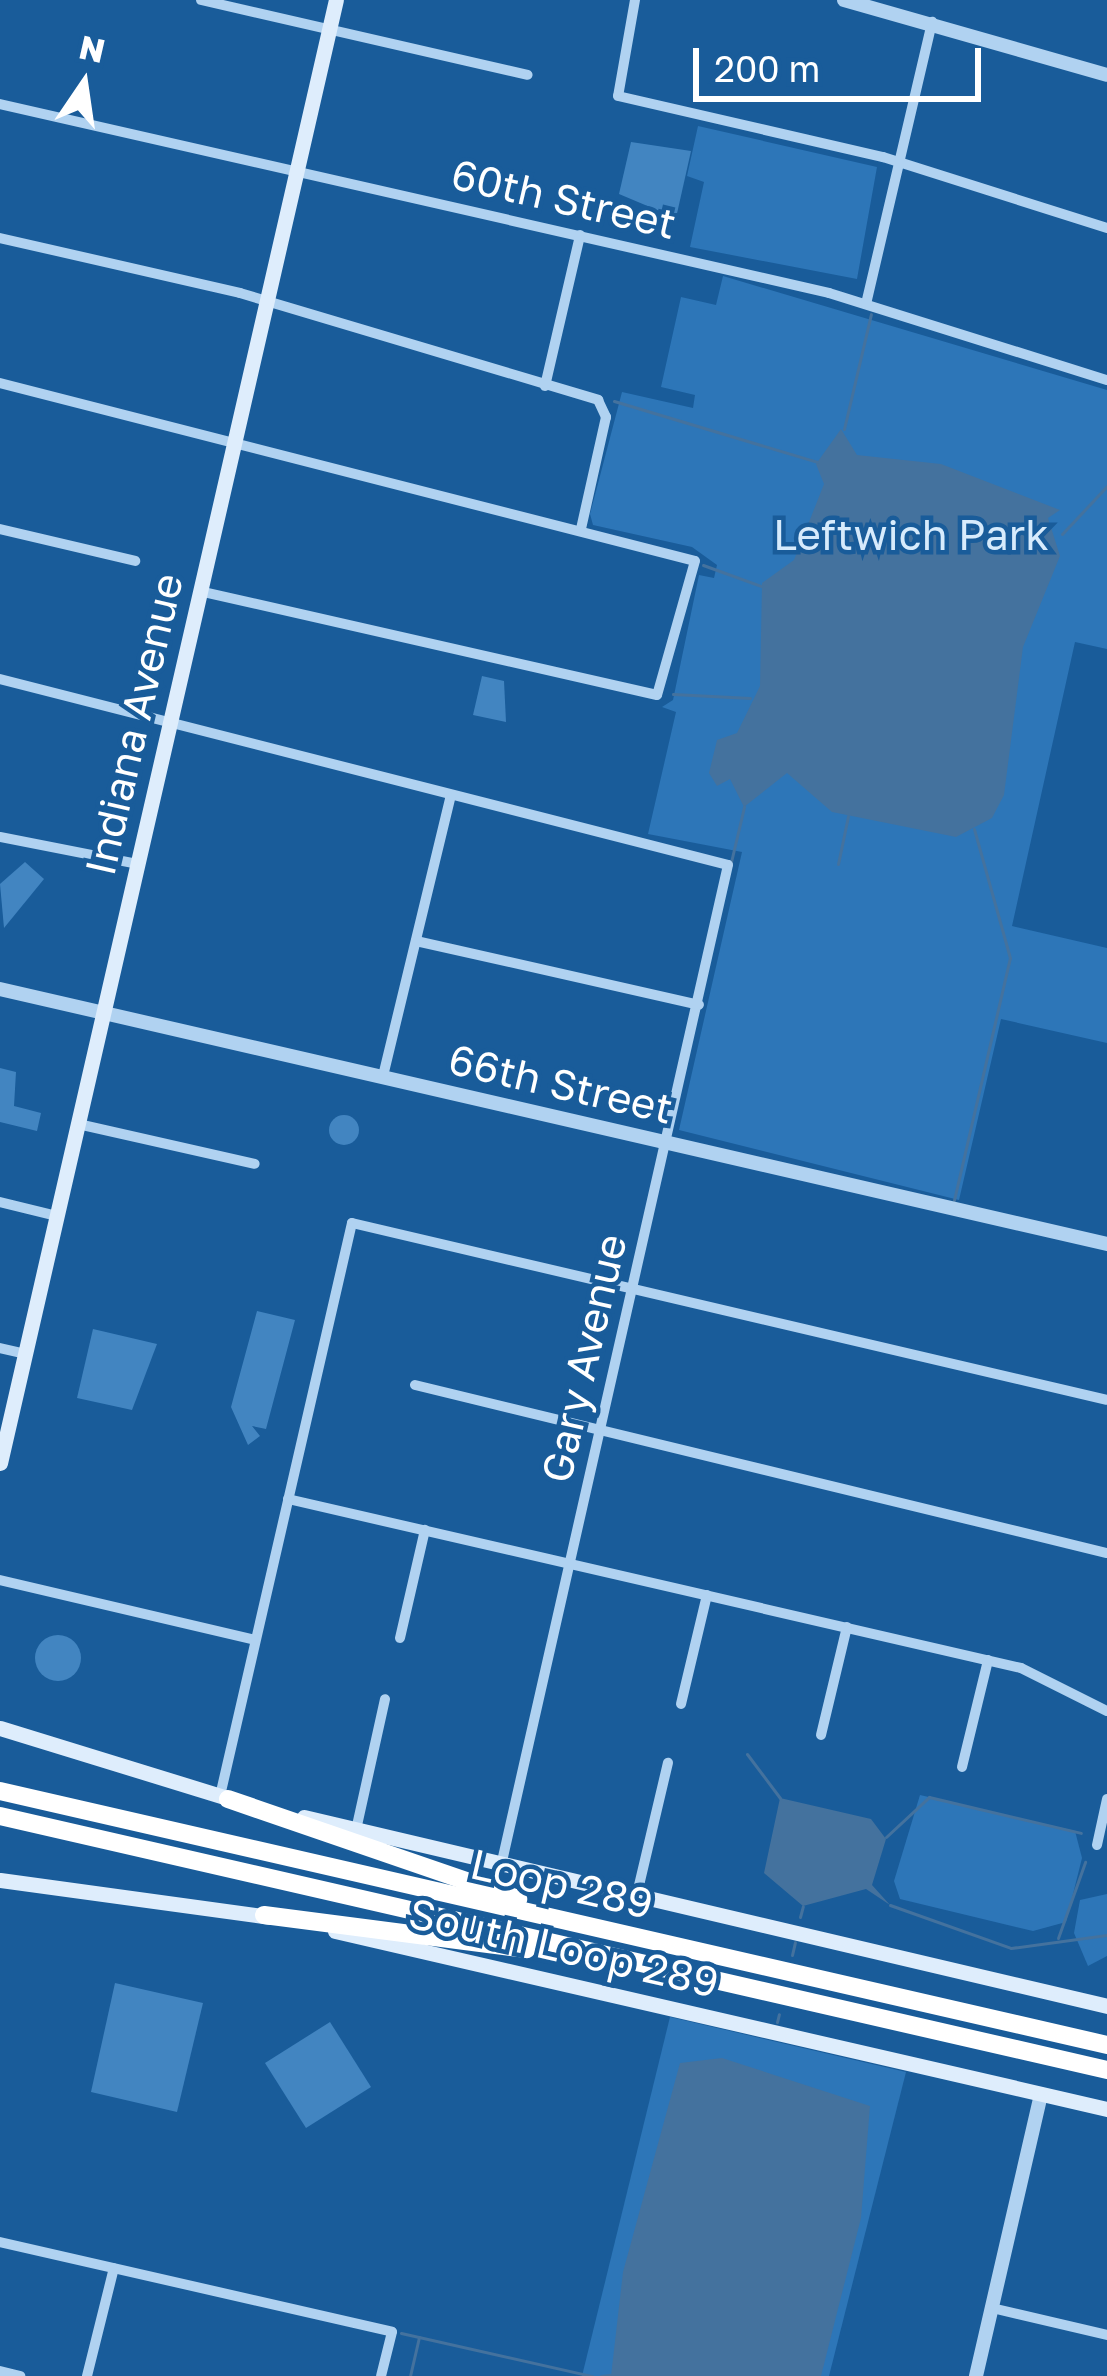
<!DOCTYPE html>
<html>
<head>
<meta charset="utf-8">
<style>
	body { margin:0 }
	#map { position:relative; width:1107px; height:2376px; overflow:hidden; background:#195c9a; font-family:"Golos Text",sans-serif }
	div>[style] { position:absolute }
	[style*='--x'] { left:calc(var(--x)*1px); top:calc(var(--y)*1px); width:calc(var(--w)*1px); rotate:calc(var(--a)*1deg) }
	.green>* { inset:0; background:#2d76b8 }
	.water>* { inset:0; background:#44729e }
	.stream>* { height:3px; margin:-1.5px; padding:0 1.5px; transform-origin:1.5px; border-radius:1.5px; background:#44729e }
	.building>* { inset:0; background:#4285c1 }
	.round { border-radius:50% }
	.minor>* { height:10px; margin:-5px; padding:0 5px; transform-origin:5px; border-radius:5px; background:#b0d2f1 }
	.tertiary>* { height:14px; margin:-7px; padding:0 7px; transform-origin:7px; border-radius:7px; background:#b0d2f1 }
	.secondary>* { height:15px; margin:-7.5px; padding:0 7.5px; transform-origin:7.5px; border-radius:7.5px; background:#deedfc }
	.motorway>* { height:18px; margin:-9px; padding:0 9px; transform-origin:9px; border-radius:9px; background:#fff }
	span { translate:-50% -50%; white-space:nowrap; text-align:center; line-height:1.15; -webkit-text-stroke:9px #195c9a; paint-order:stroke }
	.street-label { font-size:42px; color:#fff }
	.park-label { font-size:42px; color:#d7ebfc }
	.north { position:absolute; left:24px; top:24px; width:120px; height:120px; -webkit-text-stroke:9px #195c9a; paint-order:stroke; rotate:13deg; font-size:33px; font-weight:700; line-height:48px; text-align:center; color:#fff }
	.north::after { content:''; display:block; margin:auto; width:42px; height:54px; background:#fff; clip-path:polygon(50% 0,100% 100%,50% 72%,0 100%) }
	.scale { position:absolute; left:693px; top:48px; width:288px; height:54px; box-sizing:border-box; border:6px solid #fff; border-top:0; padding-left:15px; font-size:36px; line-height:42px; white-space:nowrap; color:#fff; -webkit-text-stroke:9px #195c9a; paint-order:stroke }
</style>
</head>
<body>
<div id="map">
	<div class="green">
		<i style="clip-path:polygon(698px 126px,877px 167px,857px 279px,690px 247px,704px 182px,687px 176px)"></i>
		<i style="clip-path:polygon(723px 276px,1107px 390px,1107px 649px,1075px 642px,1012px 926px,1107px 948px,1107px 1043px,1001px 1019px,959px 1200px,679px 1130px,742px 852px,648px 834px,676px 712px,662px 707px,673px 700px,699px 575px,714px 578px,717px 565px,692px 547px,593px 525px,590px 514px,622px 392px,693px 408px,695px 395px,661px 387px,681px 297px,716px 305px)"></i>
		<i style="clip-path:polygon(920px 1795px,1075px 1831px,1082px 1858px,1066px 1922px,1033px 1931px,900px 1899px,894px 1881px)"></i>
		<i style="clip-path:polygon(1107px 1894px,1107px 1956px,1088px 1966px,1074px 1933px,1080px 1900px)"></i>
		<i style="clip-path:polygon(670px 2017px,906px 2072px,829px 2376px,582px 2376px)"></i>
	</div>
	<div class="water">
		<i style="clip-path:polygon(841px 429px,857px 455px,941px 464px,1060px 510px,1048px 518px,1060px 556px,1023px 647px,1004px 795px,992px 818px,956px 837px,832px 812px,787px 773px,744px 807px,730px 779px,717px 786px,709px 773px,717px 740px,737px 733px,760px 686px,762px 583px,794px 560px,824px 484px,816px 464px)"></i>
		<i style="clip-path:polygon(780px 1798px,871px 1819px,886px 1839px,872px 1885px,890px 1905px,866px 1889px,803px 1906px,764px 1873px)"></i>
		<i style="clip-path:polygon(722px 2058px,870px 2106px,861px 2218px,821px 2376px,611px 2376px,623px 2272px,680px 2063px)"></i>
	</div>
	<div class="stream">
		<i style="--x:614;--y:401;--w:212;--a:16.7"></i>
		<i style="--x:844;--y:429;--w:118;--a:-76.8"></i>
		<i style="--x:1062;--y:534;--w:66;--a:-46.8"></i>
		<i style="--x:703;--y:565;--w:62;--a:19.9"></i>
		<i style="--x:673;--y:694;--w:77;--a:3"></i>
		<i style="--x:731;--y:862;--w:57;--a:-76.7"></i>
		<i style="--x:838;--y:864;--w:49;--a:-78.2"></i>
		<i style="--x:954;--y:1200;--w:248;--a:-77"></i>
		<i style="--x:1010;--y:958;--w:134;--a:-105.6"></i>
		<i style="--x:747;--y:1754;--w:55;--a:53.1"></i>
		<i style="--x:886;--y:1837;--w:59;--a:-42.9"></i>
		<i style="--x:929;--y:1797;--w:156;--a:13.3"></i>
		<i style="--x:890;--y:1905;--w:128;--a:19.6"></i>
		<i style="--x:1011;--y:1948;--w:97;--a:-7.7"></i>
		<i style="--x:800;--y:1917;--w:11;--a:-75"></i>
		<i style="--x:1058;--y:1938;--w:81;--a:-70.4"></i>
		<i style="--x:792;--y:1955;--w:13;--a:-77"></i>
		<i style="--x:777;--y:2022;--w:8;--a:-76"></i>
		<i style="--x:401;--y:2333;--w:196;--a:12.7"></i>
		<i style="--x:410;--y:2376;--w:40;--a:-77"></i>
		<i style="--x:601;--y:2376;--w:9;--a:-6"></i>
	</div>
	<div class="building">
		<i style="clip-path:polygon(631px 142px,691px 151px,676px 218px,619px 194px)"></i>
		<i style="clip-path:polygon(482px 676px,504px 681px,506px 722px,473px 715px)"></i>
		<i style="clip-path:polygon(25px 862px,44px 879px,4px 928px,0 884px)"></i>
		<i style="clip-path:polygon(0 1068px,16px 1072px,14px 1106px,41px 1113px,37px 1131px,0 1122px)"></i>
		<i class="round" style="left:329px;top:1115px;width:30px;height:30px"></i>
		<i style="clip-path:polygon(257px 1311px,295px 1320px,266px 1429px,252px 1426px,260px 1436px,248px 1445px,231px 1407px)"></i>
		<i style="clip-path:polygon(93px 1329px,157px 1344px,132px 1410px,77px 1398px)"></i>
		<i class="round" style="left:35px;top:1635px;width:46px;height:46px"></i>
		<i style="clip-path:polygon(115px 1983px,203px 2003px,177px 2112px,91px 2092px)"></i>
		<i style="clip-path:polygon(330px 2022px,371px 2087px,306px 2128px,265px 2063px)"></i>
	</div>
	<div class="minor">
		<i style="--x:201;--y:0;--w:335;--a:12.9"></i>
		<i style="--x:635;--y:0;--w:97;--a:100"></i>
		<i style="--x:618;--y:96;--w:272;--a:13"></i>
		<i style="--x:883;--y:157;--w:235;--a:17.6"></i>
		<i style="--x:0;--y:104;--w:850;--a:12.84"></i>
		<i style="--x:829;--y:293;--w:291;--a:17.4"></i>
		<i style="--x:0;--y:238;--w:246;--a:12.9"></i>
		<i style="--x:240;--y:293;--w:374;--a:16.6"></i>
		<i style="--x:598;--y:400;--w:19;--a:65"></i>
		<i style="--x:606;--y:417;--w:115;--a:102.6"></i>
		<i style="--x:866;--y:304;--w:290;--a:-76.8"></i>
		<i style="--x:0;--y:383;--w:717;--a:14.37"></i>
		<i style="--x:695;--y:561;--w:139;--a:105.8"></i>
		<i style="--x:657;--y:695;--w:468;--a:-167.2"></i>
		<i style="--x:545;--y:386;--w:155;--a:-76.9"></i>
		<i style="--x:0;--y:529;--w:139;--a:13.3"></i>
		<i style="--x:0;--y:679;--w:751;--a:14.33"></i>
		<i style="--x:728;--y:865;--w:1026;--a:102.78"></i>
		<i style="--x:0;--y:837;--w:141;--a:11.1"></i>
		<i style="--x:416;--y:941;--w:290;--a:12.7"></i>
		<i style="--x:383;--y:1076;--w:286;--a:-76.4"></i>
		<i style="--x:78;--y:1124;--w:181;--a:12.7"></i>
		<i style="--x:0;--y:1202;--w:59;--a:13.8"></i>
		<i style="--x:0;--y:1348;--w:26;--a:13"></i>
		<i style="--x:415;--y:1385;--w:712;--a:13.65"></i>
		<i style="--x:288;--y:1499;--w:752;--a:12.98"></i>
		<i style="--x:1021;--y:1668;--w:96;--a:26.6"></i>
		<i style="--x:0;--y:1580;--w:262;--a:13.2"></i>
		<i style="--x:400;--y:1638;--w:111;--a:-77"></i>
		<i style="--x:681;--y:1704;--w:112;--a:-76.6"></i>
		<i style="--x:821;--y:1735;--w:111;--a:-76.5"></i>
		<i style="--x:962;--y:1767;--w:110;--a:-76.3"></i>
		<i style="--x:220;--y:1796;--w:588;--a:-77.03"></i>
		<i style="--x:352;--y:1223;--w:775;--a:13.19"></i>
		<i style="--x:356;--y:1830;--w:134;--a:-77.5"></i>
		<i style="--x:1097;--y:1845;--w:47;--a:-77.7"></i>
		<i style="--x:636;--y:1898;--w:139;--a:-76.7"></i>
		<i style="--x:0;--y:2242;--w:402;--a:12.9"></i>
		<i style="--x:392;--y:2332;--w:45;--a:104"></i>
		<i style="--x:992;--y:2308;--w:118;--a:13.2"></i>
		<i style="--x:0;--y:2371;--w:21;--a:14"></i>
		<i style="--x:87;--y:2376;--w:111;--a:-76"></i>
	</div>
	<div class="tertiary">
		<i style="--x:844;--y:0;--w:273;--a:15.9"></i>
		<i style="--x:0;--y:989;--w:1136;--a:12.97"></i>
		<i style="--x:976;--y:2376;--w:289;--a:-77"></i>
	</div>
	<div class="secondary">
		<i style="--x:0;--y:1463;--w:1501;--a:-77.07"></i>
		<i style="--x:0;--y:1728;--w:251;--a:17.1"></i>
		<i style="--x:304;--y:1817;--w:825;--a:13.24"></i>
		<i style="--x:0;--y:1880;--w:273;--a:7.8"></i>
		<i style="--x:335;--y:1931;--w:792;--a:12.98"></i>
	</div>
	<div class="motorway">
		<i style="--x:0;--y:1791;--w:1136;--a:12.92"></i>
		<i style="--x:228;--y:1799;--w:307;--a:19"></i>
		<i style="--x:0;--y:1816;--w:1136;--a:12.92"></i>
		<i style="--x:264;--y:1915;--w:265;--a:7.4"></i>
	</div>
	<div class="street-label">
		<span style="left:564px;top:198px;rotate:13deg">60th Street</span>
		<span style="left:133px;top:724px;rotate:-77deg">Indiana Avenue</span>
		<span style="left:561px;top:1083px;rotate:13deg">66th Street</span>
		<span style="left:583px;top:1358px;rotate:-77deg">Gary Avenue</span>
		<span style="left:562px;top:1883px;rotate:13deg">Loop 289</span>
		<span style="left:564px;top:1947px;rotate:13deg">South Loop 289</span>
	</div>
	<div class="park-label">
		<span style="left:911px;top:534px">Leftwich Park</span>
	</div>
	<div class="north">N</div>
	<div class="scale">200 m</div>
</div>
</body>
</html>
